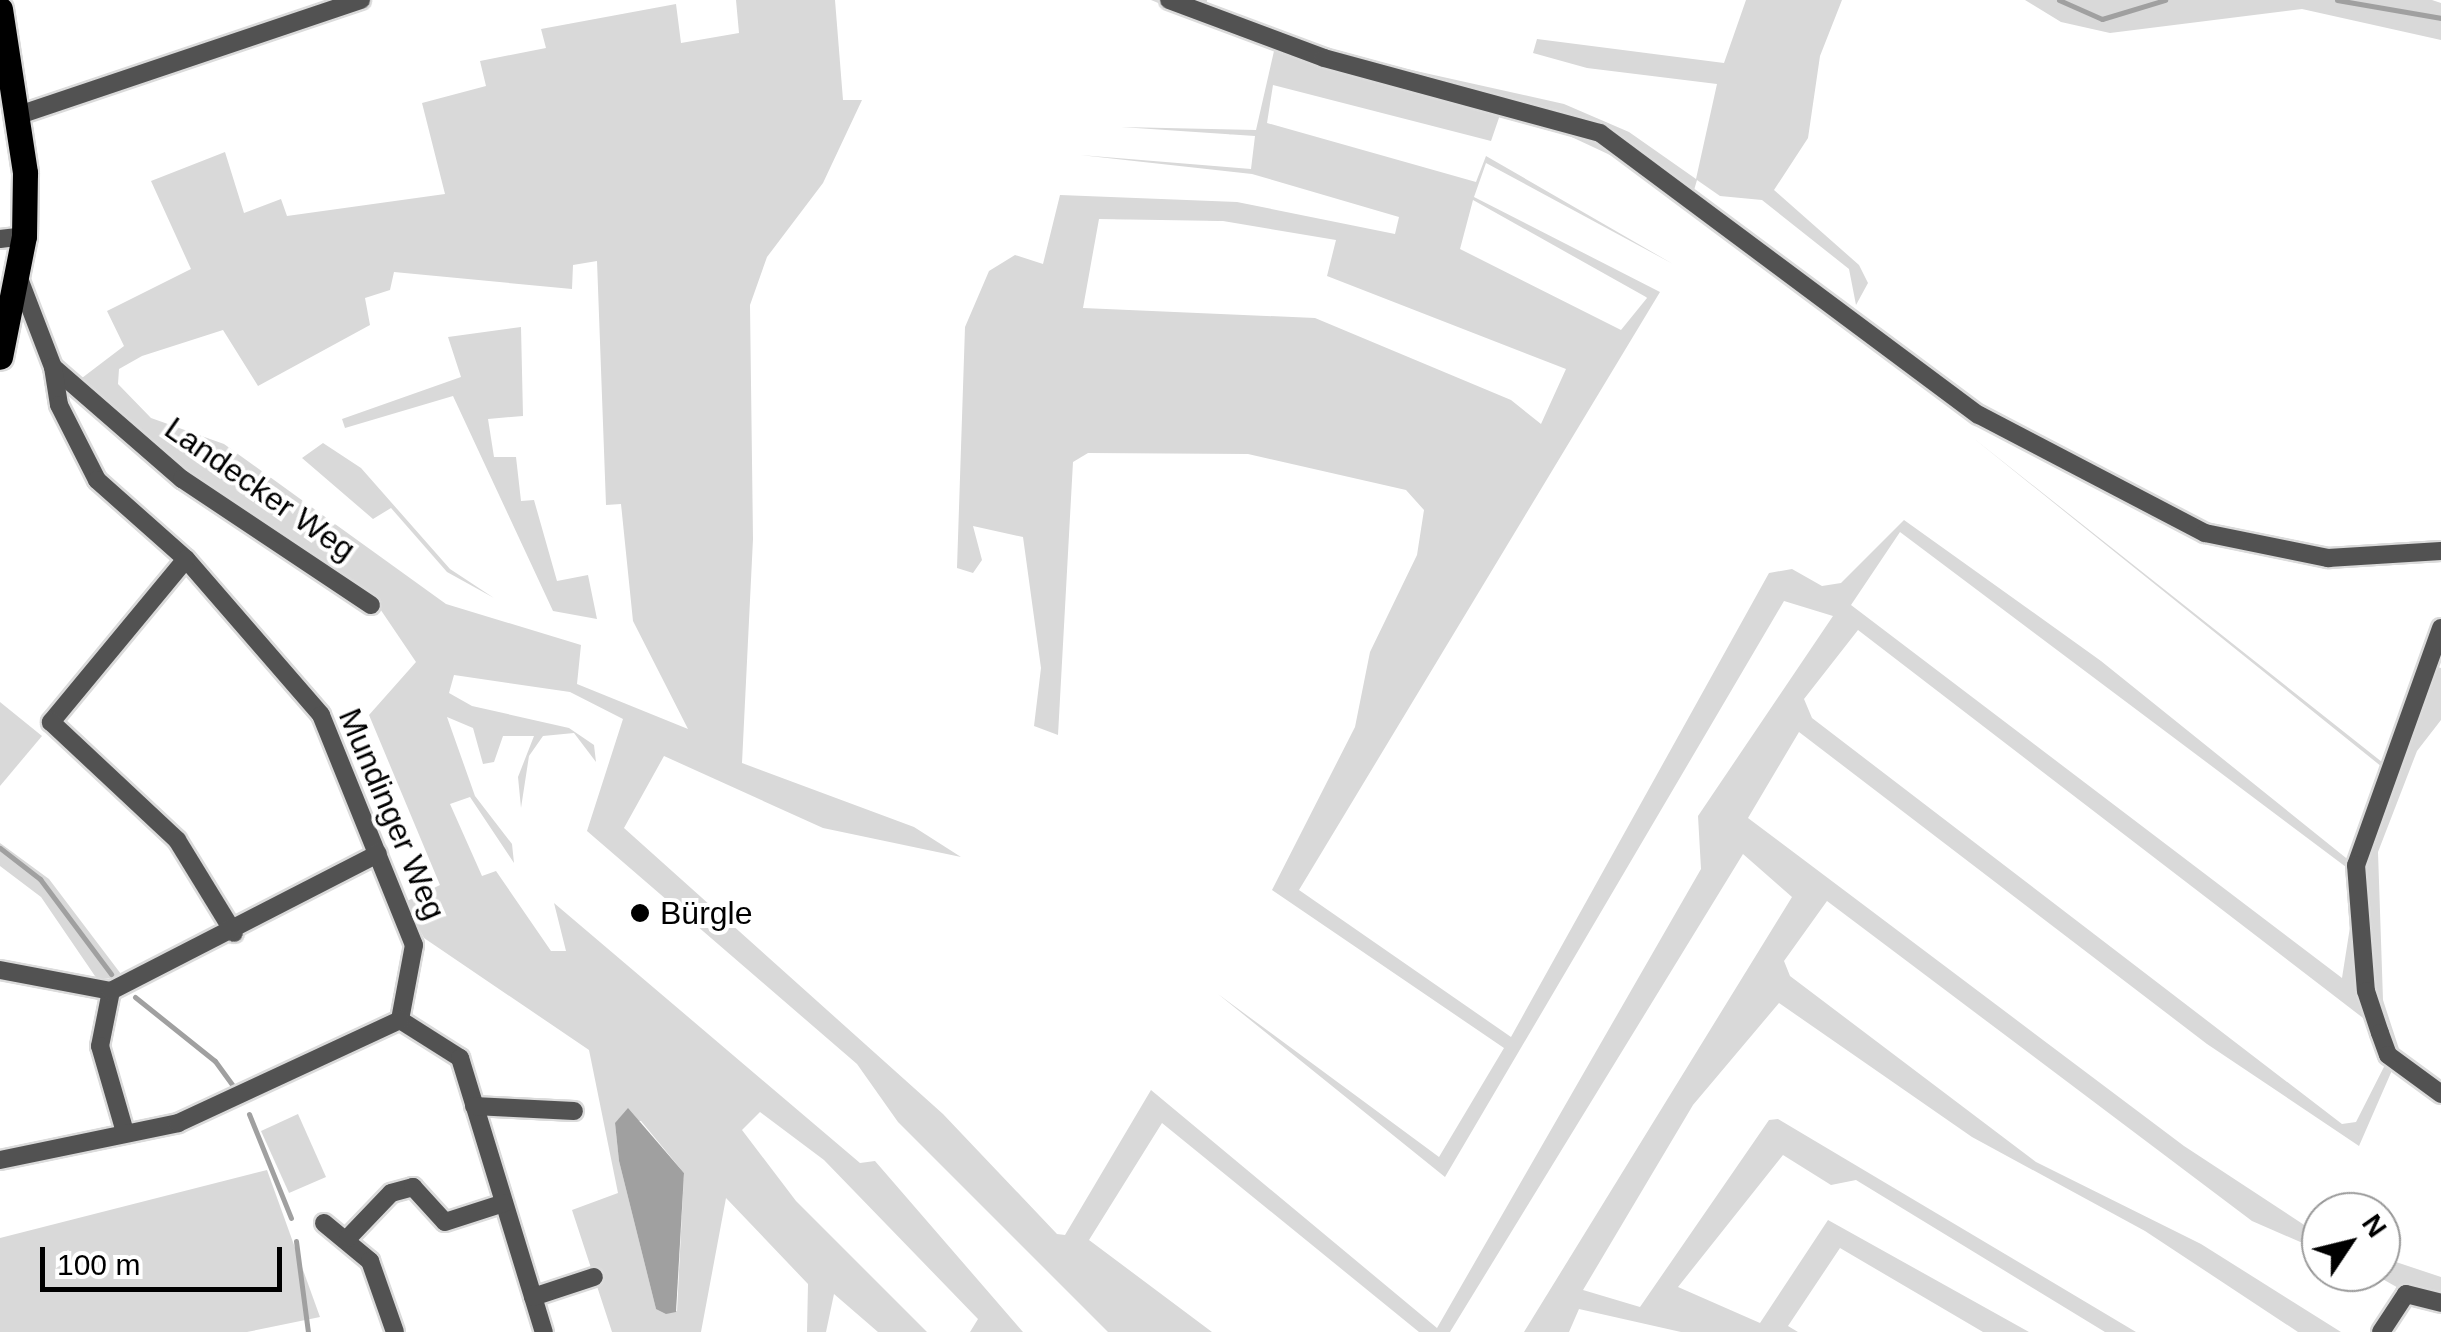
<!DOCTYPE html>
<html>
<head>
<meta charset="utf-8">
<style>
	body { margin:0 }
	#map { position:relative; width:2441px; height:1332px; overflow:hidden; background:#fff; font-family:Arial,sans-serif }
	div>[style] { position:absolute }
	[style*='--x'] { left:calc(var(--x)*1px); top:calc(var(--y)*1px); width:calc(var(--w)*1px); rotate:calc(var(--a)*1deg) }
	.green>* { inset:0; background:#d9d9d9 }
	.water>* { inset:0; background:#a0a0a0 }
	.stream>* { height:5px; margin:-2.5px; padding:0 2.5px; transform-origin:2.5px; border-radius:2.5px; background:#a0a0a0 }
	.roads { filter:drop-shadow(2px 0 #dbdbdb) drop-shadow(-2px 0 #dbdbdb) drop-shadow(0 2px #dbdbdb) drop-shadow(0 -2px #dbdbdb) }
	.street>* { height:18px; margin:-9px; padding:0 9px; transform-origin:9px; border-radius:9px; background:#525252 }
	.primary>* { height:25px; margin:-12.5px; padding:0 12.5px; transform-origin:12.5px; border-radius:12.5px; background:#000 }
	.dots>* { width:28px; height:28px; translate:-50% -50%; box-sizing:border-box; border:5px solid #fff; border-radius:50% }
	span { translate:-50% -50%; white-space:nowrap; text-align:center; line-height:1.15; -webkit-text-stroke:8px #fff; paint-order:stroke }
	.street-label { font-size:32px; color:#000 }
	.poi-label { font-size:32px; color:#000 }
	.left { translate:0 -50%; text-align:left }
	.north { position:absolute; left:2301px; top:1192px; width:100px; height:100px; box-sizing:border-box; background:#fff; border:2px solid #999; border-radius:50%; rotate:55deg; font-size:28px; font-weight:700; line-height:40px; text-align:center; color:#000 }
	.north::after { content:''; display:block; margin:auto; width:35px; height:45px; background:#000; clip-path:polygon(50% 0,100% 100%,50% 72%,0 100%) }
	.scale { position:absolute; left:40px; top:1247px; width:242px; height:45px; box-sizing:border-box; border:5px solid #000; border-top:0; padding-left:12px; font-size:30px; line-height:35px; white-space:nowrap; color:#000; -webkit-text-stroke:8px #fff; paint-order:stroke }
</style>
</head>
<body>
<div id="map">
	<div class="green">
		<i style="clip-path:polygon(evenodd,736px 0,835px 0,843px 100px,862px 100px,823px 183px,767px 257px,750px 305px,753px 539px,742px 763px,914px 827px,961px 857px,823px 828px,664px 756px,624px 828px,943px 1114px,1057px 1234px,1065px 1235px,1151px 1090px,1437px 1328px,1701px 869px,1698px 816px,1833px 616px,1784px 601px,1445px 1177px,1218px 994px,1439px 1157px,1504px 1048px,1272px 890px,1355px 727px,1370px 652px,1417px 555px,1424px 510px,1406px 490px,1248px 454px,1088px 453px,1073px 462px,1058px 735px,1034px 726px,1041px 668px,1023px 537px,973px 526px,982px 560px,973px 573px,957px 568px,965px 327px,989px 271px,1015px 255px,1043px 264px,1060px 195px,1237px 202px,1395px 234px,1399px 217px,1252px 174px,1080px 155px,1251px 169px,1255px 136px,1121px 127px,1256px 130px,1274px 51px,1151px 0,1207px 0,1206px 8px,1326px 51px,1564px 104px,1629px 132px,1696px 179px,1717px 84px,1587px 68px,1533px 53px,1537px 39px,1724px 63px,1746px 0,1842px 0,1820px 56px,1808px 138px,1774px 190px,1859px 265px,1868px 283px,1856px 305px,1849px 269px,1762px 200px,1720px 196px,1697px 180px,1692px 197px,1710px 212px,1704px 222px,1623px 161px,1548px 126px,1501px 112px,1491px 141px,1273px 85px,1267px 123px,1476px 182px,1486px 156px,1673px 264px,1486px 163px,1474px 197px,1660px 292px,1299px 890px,1511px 1037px,1769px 573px,1792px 569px,1822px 586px,1841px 583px,1904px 520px,2101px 661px,2356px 866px,2387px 771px,1972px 437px,2387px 766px,2434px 666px,2441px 668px,2441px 720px,2417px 751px,2378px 852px,2383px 1000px,2400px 1052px,2359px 1146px,2207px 1044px,1799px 732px,1748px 818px,2184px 1146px,2321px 1236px,2321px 1251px,2252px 1221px,1827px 901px,1784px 961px,1790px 976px,2036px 1162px,2201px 1244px,2341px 1332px,2298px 1332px,2145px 1231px,1972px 1137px,1779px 1003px,1693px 1105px,1583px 1290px,1640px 1307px,1769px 1120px,1778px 1119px,2136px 1332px,2105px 1332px,1856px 1180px,1831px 1185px,1783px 1155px,1678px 1287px,1760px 1323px,1828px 1220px,2029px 1332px,1983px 1332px,1840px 1248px,1788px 1326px,1798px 1332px,1681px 1332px,1579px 1309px,1569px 1332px,1524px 1332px,1792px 897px,1743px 854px,1450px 1332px,1419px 1332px,1162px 1123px,1089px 1240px,1212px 1332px,1108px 1332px,898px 1122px,857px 1064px,587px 831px,623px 719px,570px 692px,454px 675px,449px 693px,472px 706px,569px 728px,594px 745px,596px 762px,574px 733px,543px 736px,529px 756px,521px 808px,518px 777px,534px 736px,503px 736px,494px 762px,483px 764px,473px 728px,447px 717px,475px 796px,512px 844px,514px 863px,470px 797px,450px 804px,482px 876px,496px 871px,551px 951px,566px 951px,554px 903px,860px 1163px,875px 1161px,1023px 1332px,970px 1332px,978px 1319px,824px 1160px,760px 1112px,742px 1130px,796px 1201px,927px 1332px,878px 1332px,834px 1294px,826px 1332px,807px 1332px,808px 1284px,726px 1198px,701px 1332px,612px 1332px,572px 1210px,618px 1193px,589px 1050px,424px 938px,405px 902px,440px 885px,369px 715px,416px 662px,372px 597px,207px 493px,78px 381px,124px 346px,107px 311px,191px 269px,151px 181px,225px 152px,244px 213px,281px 199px,287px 216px,445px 194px,422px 103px,486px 86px,480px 61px,546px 48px,541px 29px,676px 4px,681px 43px,739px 33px,736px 0,1473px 200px,1646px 297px,1647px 298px,1621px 330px,1460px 249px,1473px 200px,736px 0,1099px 219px,1223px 221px,1336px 240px,1327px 276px,1566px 369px,1541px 424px,1511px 400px,1315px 318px,1083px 308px,1099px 219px,736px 0,597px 261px,606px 505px,621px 504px,633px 621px,688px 729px,577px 684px,581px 645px,446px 604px,224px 444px,151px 418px,118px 384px,119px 369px,142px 356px,223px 330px,258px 386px,370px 325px,365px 298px,390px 290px,394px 272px,572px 289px,573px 265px,597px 261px,736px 0,1900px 532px,2358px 876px,2342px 978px,1851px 605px,1900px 532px,736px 0,1858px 630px,2380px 1031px,2390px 1055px,2356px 1122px,2342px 1124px,1812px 718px,1804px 699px,1858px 630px,736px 0,641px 1121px,684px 1173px,677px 1311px,656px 1309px,619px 1161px,615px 1123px,641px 1121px)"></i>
		<i style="clip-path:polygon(2025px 0,2432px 0,2441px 3px,2441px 40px,2302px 9px,2110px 33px,2061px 22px)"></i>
		<i style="clip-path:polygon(521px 327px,523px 416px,488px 419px,494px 457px,516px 457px,521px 501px,534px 500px,557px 581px,588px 575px,597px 619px,553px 611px,453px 396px,345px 428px,342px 419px,461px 377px,448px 337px)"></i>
		<i style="clip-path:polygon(323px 443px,361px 468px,450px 569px,494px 598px,447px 572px,391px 508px,373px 519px,302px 458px)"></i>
		<i style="clip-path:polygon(0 702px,42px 736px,0 786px)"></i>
		<i style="clip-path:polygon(0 843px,49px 879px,124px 978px,97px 979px,41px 897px,0 866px)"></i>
		<i style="clip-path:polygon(298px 1114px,326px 1177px,289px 1193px,261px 1131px)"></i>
		<i style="clip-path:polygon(267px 1170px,320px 1317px,247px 1332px,0 1332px,0 1238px)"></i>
		<i style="clip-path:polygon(2381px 1257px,2441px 1277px,2441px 1312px,2370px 1272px,2381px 1272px)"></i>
	</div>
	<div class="water">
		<i style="clip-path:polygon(628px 1108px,684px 1173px,676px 1312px,666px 1314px,656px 1309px,619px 1161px,615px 1123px)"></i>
	</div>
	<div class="stream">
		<i style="--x:2059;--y:0;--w:47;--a:23.8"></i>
		<i style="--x:2102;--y:19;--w:66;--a:-16.8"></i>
		<i style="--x:2337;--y:0;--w:106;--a:9.8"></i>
		<i style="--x:0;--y:848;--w:51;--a:37.8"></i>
		<i style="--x:40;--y:879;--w:119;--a:53.2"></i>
		<i style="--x:135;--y:997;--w:102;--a:38.7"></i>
		<i style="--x:215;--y:1061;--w:34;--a:54"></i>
		<i style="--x:249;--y:1114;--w:112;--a:68"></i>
		<i style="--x:296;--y:1241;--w:92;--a:82.5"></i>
	</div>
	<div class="roads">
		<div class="street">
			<i style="--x:1169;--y:0;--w:165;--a:20.5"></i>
			<i style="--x:1324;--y:58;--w:286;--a:15.2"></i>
			<i style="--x:1600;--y:133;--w:472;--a:36.7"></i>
			<i style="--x:1979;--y:415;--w:255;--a:27.6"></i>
			<i style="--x:2205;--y:533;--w:126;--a:11.5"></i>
			<i style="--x:2328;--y:558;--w:113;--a:-3.5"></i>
			<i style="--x:19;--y:115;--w:361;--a:-18.6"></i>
			<i style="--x:0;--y:239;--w:24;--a:-7"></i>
			<i style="--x:18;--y:276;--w:97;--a:69"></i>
			<i style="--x:53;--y:367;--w:171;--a:41"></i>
			<i style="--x:182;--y:479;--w:227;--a:33.7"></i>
			<i style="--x:53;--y:367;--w:38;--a:81"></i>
			<i style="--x:59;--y:405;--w:84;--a:63.1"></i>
			<i style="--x:97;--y:480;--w:119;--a:41.6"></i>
			<i style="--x:186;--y:559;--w:206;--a:49.1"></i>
			<i style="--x:321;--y:715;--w:248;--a:68"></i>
			<i style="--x:414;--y:945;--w:76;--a:100.6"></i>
			<i style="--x:400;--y:1020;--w:71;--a:32.3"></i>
			<i style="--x:460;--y:1058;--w:287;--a:73"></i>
			<i style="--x:186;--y:559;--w:212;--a:129.6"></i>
			<i style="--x:51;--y:722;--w:173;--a:43.1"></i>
			<i style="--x:177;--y:840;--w:109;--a:58.5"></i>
			<i style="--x:2441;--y:628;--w:252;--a:109.7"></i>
			<i style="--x:2356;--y:865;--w:126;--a:85.5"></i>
			<i style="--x:2366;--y:991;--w:44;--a:71.6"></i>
			<i style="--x:2380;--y:1033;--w:23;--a:70"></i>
			<i style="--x:2388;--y:1055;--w:66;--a:36.3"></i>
			<i style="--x:0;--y:970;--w:113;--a:10.7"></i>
			<i style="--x:111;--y:991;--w:56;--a:101.3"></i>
			<i style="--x:100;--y:1046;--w:90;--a:73.8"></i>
			<i style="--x:111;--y:991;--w:300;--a:-27.2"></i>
			<i style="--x:474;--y:1106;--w:100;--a:2.9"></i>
			<i style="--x:0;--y:1160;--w:182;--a:-11.7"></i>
			<i style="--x:178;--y:1123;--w:245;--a:-24.9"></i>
			<i style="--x:324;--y:1223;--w:60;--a:39.6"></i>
			<i style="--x:370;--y:1261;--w:75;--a:70.6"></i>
			<i style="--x:348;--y:1238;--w:62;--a:-46.3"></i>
			<i style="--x:391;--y:1193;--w:23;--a:-15"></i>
			<i style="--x:413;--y:1187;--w:47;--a:47.6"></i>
			<i style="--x:445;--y:1222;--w:62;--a:-17.9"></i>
			<i style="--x:533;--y:1297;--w:64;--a:-18.2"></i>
			<i style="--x:2381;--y:1332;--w:45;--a:-56.7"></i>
			<i style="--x:2406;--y:1294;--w:36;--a:14"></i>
		</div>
		<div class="primary">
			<i style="--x:0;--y:9;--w:166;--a:81.3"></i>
			<i style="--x:25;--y:173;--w:63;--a:90.9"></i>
			<i style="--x:24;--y:236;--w:123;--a:101.2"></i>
		</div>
	</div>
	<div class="dots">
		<i style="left:640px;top:913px;background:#000"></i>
	</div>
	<div class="street-label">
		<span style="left:260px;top:489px;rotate:35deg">Landecker Weg</span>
		<span style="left:392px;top:814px;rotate:67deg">Mundinger Weg</span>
	</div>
	<div class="poi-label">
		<span class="left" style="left:660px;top:913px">Bürgle</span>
	</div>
	<div class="north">N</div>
	<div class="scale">100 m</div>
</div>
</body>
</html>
